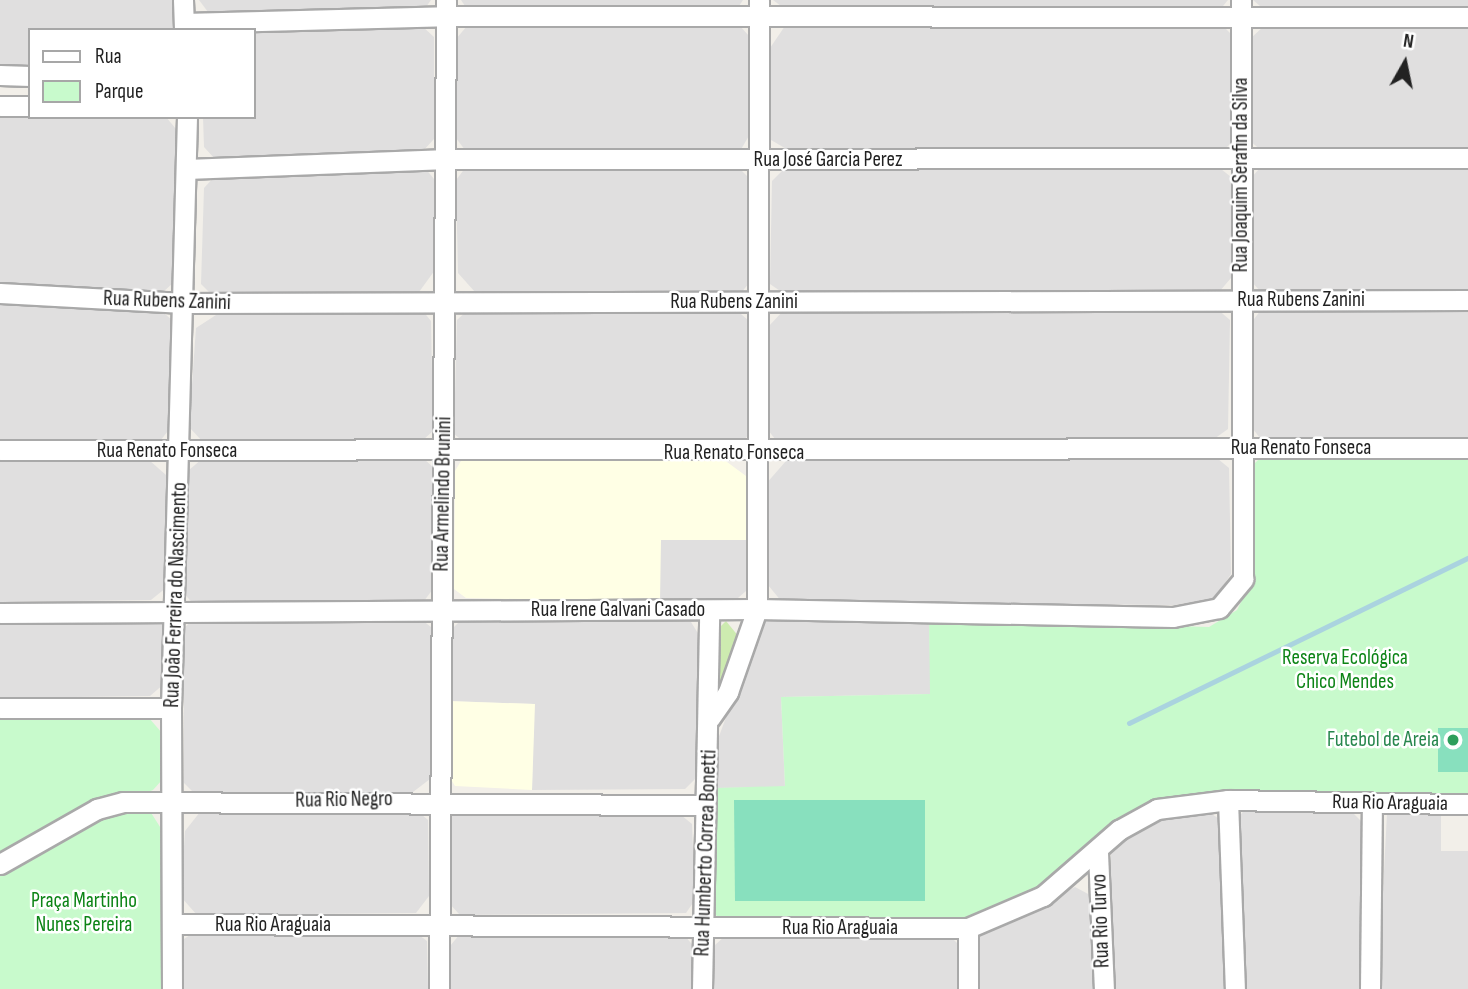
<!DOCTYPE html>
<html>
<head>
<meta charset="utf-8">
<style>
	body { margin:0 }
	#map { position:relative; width:1468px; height:989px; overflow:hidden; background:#f2efe9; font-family:"Sofia Sans Condensed",sans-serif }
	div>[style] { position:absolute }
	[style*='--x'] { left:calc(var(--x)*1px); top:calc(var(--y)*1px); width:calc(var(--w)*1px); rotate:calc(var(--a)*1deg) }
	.residential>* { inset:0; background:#e0dfdf }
	.education>* { inset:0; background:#ffffe5 }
	.grass>* { inset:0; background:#cdebb0 }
	.park>* { inset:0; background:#c8facc }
	.pitch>* { inset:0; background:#88e0be }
	.stream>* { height:5px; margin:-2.5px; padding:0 2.5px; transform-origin:2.5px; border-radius:2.5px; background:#aad3df }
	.roads { filter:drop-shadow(2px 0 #a9a9a9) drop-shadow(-2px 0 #a9a9a9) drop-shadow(0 2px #a9a9a9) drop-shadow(0 -2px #a9a9a9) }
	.minor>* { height:19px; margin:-9.5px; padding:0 9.5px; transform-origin:9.5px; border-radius:9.5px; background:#fff }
	.dots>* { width:19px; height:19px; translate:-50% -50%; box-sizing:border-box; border:4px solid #fff; border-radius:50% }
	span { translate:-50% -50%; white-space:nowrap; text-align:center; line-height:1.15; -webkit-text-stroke:5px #fff; paint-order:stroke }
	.street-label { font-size:21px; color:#222 }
	.park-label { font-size:21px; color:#0c8416 }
	.leisure-label { font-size:21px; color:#27864d }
	.right { translate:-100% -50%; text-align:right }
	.legend { position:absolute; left:28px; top:28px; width:228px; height:91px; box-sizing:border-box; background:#fff; border:2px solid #a7a7a7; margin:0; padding:9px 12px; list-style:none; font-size:21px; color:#222 }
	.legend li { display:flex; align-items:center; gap:14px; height:35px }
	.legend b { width:35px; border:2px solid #a7a7a7 }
	.north { position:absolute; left:1370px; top:28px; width:70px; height:70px; -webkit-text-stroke:5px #fff; paint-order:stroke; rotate:9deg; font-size:19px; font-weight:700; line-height:28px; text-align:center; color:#222 }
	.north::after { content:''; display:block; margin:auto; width:24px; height:32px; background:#222; clip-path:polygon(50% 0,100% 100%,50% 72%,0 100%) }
</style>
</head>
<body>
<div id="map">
	<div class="residential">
		<i style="clip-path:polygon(0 0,172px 0,173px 30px,30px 30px,30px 67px,0 67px)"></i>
		<i style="clip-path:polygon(199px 0,431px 0,426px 7px,208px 12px)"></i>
		<i style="clip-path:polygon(461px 0,743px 0,739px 6px,465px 6px)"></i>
		<i style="clip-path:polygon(773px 0,1228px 0,1223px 6px,781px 6px)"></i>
		<i style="clip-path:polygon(1253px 0,1468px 0,1468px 7px,1260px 6px)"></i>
		<i style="clip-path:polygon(422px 26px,434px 37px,434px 139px,423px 151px,215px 159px,204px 147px,203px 117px,254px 117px,254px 31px)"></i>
		<i style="clip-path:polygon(467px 26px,740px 26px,749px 36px,750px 134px,740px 151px,465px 150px,456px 138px,456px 39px)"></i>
		<i style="clip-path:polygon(785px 26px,1223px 26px,1231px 34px,1231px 143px,1223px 151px,790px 151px,771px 140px,770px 48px)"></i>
		<i style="clip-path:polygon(1264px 26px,1468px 27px,1468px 150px,1262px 151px,1250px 141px,1250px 39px)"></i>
		<i style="clip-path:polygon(0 112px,166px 117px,176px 129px,174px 282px,162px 293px,0 285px)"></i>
		<i style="clip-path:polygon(466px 167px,739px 168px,750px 179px,749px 283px,741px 293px,475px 292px,458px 273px,456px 180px)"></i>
		<i style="clip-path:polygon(1468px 167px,1468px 291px,1261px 292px,1249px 279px,1250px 179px,1260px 168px)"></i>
		<i style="clip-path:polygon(425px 168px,434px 179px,435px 270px,419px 292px,211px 294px,201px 284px,204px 188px,215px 176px)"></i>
		<i style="clip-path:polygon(784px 169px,1221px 169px,1231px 177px,1231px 278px,1219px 292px,783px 293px,770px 284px,772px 181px)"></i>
		<i style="clip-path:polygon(0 301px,158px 308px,172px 320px,171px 427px,157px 445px,0 444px)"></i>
		<i style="clip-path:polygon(471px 307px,735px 309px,748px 320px,750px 433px,738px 447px,467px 444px,454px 434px,457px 320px)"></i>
		<i style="clip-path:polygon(1216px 308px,1230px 320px,1228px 429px,1214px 439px,779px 444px,768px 430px,768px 327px,783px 311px)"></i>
		<i style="clip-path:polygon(1468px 309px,1468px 439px,1260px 438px,1249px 424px,1251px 323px,1261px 310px)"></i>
		<i style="clip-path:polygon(422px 310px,431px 321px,433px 431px,423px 440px,203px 442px,189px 427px,196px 328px,216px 315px)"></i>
		<i style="clip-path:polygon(1212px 454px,1229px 468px,1231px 574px,1215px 598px,1175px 605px,782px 602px,768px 585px,765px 485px,786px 461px)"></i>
		<i style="clip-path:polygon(423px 458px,435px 469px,433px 589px,424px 601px,193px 604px,184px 593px,189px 470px,202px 459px)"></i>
		<i style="clip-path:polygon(0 459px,149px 460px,166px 475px,167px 587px,151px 600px,0 602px)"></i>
		<i style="clip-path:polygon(660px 540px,746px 540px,746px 591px,731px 604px,660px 602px)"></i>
		<i style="clip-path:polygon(418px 617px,431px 627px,430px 779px,413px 792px,193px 792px,184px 783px,184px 628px,195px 618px)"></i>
		<i style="clip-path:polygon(769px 617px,929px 619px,931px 694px,781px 697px,785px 787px,716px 788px,718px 739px,758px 631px)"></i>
		<i style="clip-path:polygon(156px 618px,166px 627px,165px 683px,150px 696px,0 698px,0 619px)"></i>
		<i style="clip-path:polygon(463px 618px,691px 622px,699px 635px,697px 777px,685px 789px,532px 790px,534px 704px,448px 701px,450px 631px)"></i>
		<i style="clip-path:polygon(459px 806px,681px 815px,692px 824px,695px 900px,686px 913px,460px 915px,447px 901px,446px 820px)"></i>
		<i style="clip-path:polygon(204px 807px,415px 809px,428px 820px,429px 896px,416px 913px,197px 915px,181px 897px,185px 831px)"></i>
		<i style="clip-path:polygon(1247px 807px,1351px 811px,1363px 823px,1361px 989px,1244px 989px,1237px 819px)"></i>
		<i style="clip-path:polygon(1204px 809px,1218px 818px,1225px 989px,1111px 989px,1111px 847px,1157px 818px)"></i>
		<i style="clip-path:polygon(1387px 813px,1441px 813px,1441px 851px,1468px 851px,1468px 989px,1378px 989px)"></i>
		<i style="clip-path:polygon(1075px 887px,1092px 896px,1095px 989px,975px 989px,980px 935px)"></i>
		<i style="clip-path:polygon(415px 932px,427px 941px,428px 989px,182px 989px,181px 941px,193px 933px)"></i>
		<i style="clip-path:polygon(460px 934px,685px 936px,696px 949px,695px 989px,447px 989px,450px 946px)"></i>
		<i style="clip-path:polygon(725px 936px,950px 936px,958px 944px,957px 989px,713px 989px,715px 945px)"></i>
	</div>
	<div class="education">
		<i style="clip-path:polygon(723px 459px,746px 476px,746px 540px,661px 540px,660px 602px,466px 598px,454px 589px,455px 471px,461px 461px)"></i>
		<i style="clip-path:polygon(448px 701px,535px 704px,532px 790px,455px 786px,447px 773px)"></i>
	</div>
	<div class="grass">
		<i style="clip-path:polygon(726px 621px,739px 637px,723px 690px,713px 692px,717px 630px)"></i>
	</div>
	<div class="park">
		<i style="clip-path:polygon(1262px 456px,1468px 456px,1468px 794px,1278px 793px,1155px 804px,1040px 890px,969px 920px,721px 920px,715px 914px,716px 788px,785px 786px,781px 697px,930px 694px,929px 619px,1209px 627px,1237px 610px,1246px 592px,1251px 467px)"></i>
		<i style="clip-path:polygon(0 716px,149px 718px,162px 733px,162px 780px,153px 790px,0 852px)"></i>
		<i style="clip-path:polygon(148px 808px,162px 830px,161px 989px,0 989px,0 871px,103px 816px)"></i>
	</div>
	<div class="pitch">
		<i style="clip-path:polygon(1438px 728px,1468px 728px,1468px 772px,1438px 772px)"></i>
		<i style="clip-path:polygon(734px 800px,925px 800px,925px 901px,735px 901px)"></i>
	</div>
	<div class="stream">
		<i style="--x:1129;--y:723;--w:377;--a:-26"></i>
	</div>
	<div class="roads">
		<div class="minor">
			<i style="--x:183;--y:0;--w:30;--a:88"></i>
			<i style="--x:184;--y:23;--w:261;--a:-1.5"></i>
			<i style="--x:445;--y:16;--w:1023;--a:0.06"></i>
			<i style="--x:0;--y:75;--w:30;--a:2"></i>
			<i style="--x:0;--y:106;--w:30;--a:0"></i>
			<i style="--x:189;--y:169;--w:256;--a:-2.2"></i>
			<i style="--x:445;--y:159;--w:1023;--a:-0.06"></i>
			<i style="--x:0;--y:293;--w:184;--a:3.1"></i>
			<i style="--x:184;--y:303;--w:1284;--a:-0.13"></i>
			<i style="--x:0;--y:450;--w:1468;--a:-0.08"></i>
			<i style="--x:0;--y:613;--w:757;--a:-0.3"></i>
			<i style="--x:757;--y:609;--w:416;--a:1.1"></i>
			<i style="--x:1173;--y:617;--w:47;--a:-11.1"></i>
			<i style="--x:1219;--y:608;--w:38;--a:-50"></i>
			<i style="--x:1243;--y:579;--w:579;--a:-90.2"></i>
			<i style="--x:0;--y:708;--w:171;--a:0"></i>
			<i style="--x:710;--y:718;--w:32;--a:-55"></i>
			<i style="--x:728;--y:692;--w:88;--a:-70.7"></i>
			<i style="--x:757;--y:609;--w:609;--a:-89.81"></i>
			<i style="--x:1228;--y:800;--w:189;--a:87.9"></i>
			<i style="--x:1098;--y:853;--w:136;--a:87.5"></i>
			<i style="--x:0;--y:864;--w:112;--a:-29.6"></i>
			<i style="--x:97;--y:809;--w:27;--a:-15"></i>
			<i style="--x:123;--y:802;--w:581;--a:0.3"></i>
			<i style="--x:174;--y:924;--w:794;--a:0.29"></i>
			<i style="--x:968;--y:928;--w:82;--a:-23.1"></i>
			<i style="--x:1043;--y:896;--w:101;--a:-41"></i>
			<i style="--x:1119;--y:830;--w:43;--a:-28.9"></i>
			<i style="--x:1157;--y:809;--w:72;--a:-7.2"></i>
			<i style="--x:1228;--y:800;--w:240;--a:1"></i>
			<i style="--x:172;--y:989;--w:281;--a:-90.2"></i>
			<i style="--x:171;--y:708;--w:591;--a:-88.45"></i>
			<i style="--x:439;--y:989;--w:989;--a:-89.59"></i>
			<i style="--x:702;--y:989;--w:378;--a:-88.9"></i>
			<i style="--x:968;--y:989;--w:61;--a:-90"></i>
			<i style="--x:1370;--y:989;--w:186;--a:-89.4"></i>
		</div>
	</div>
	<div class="dots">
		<i style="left:1453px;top:740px;background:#2e9e5b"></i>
	</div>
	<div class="street-label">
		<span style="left:828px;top:160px">Rua José Garcia Perez</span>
		<span style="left:1241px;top:175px;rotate:-90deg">Rua Joaquim Serafin da Silva</span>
		<span style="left:1301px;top:300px">Rua Rubens Zanini</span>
		<span style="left:167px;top:301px;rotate:2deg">Rua Rubens Zanini</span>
		<span style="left:734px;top:302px">Rua Rubens Zanini</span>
		<span style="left:1301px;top:448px">Rua Renato Fonseca</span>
		<span style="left:167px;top:451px">Rua Renato Fonseca</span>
		<span style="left:734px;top:453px">Rua Renato Fonseca</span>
		<span style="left:443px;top:494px;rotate:-89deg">Rua Armelindo Brunini</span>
		<span style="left:176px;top:595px;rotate:-88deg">Rua João Ferreira do Nascimento</span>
		<span style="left:618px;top:610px">Rua Irene Galvani Casado</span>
		<span style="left:344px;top:800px;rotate:-1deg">Rua Rio Negro</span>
		<span style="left:1390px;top:803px;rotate:1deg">Rua Rio Araguaia</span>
		<span style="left:706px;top:853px;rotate:-88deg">Rua Humberto Correa Bonetti</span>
		<span style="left:1101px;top:921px;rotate:-92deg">Rua Rio Turvo</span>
		<span style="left:273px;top:925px">Rua Rio Araguaia</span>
		<span style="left:840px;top:928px">Rua Rio Araguaia</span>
	</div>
	<div class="park-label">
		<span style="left:1345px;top:670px">Reserva Ecológica<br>Chico Mendes</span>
		<span style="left:84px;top:913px">Praça Martinho<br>Nunes Pereira</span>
	</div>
	<div class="leisure-label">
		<span class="right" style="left:1439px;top:740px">Futebol de Areia</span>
	</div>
	<ul class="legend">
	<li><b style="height:9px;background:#fff"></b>Rua</li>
	<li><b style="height:19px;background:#c8facc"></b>Parque</li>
	</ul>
	<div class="north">N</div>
</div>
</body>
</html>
